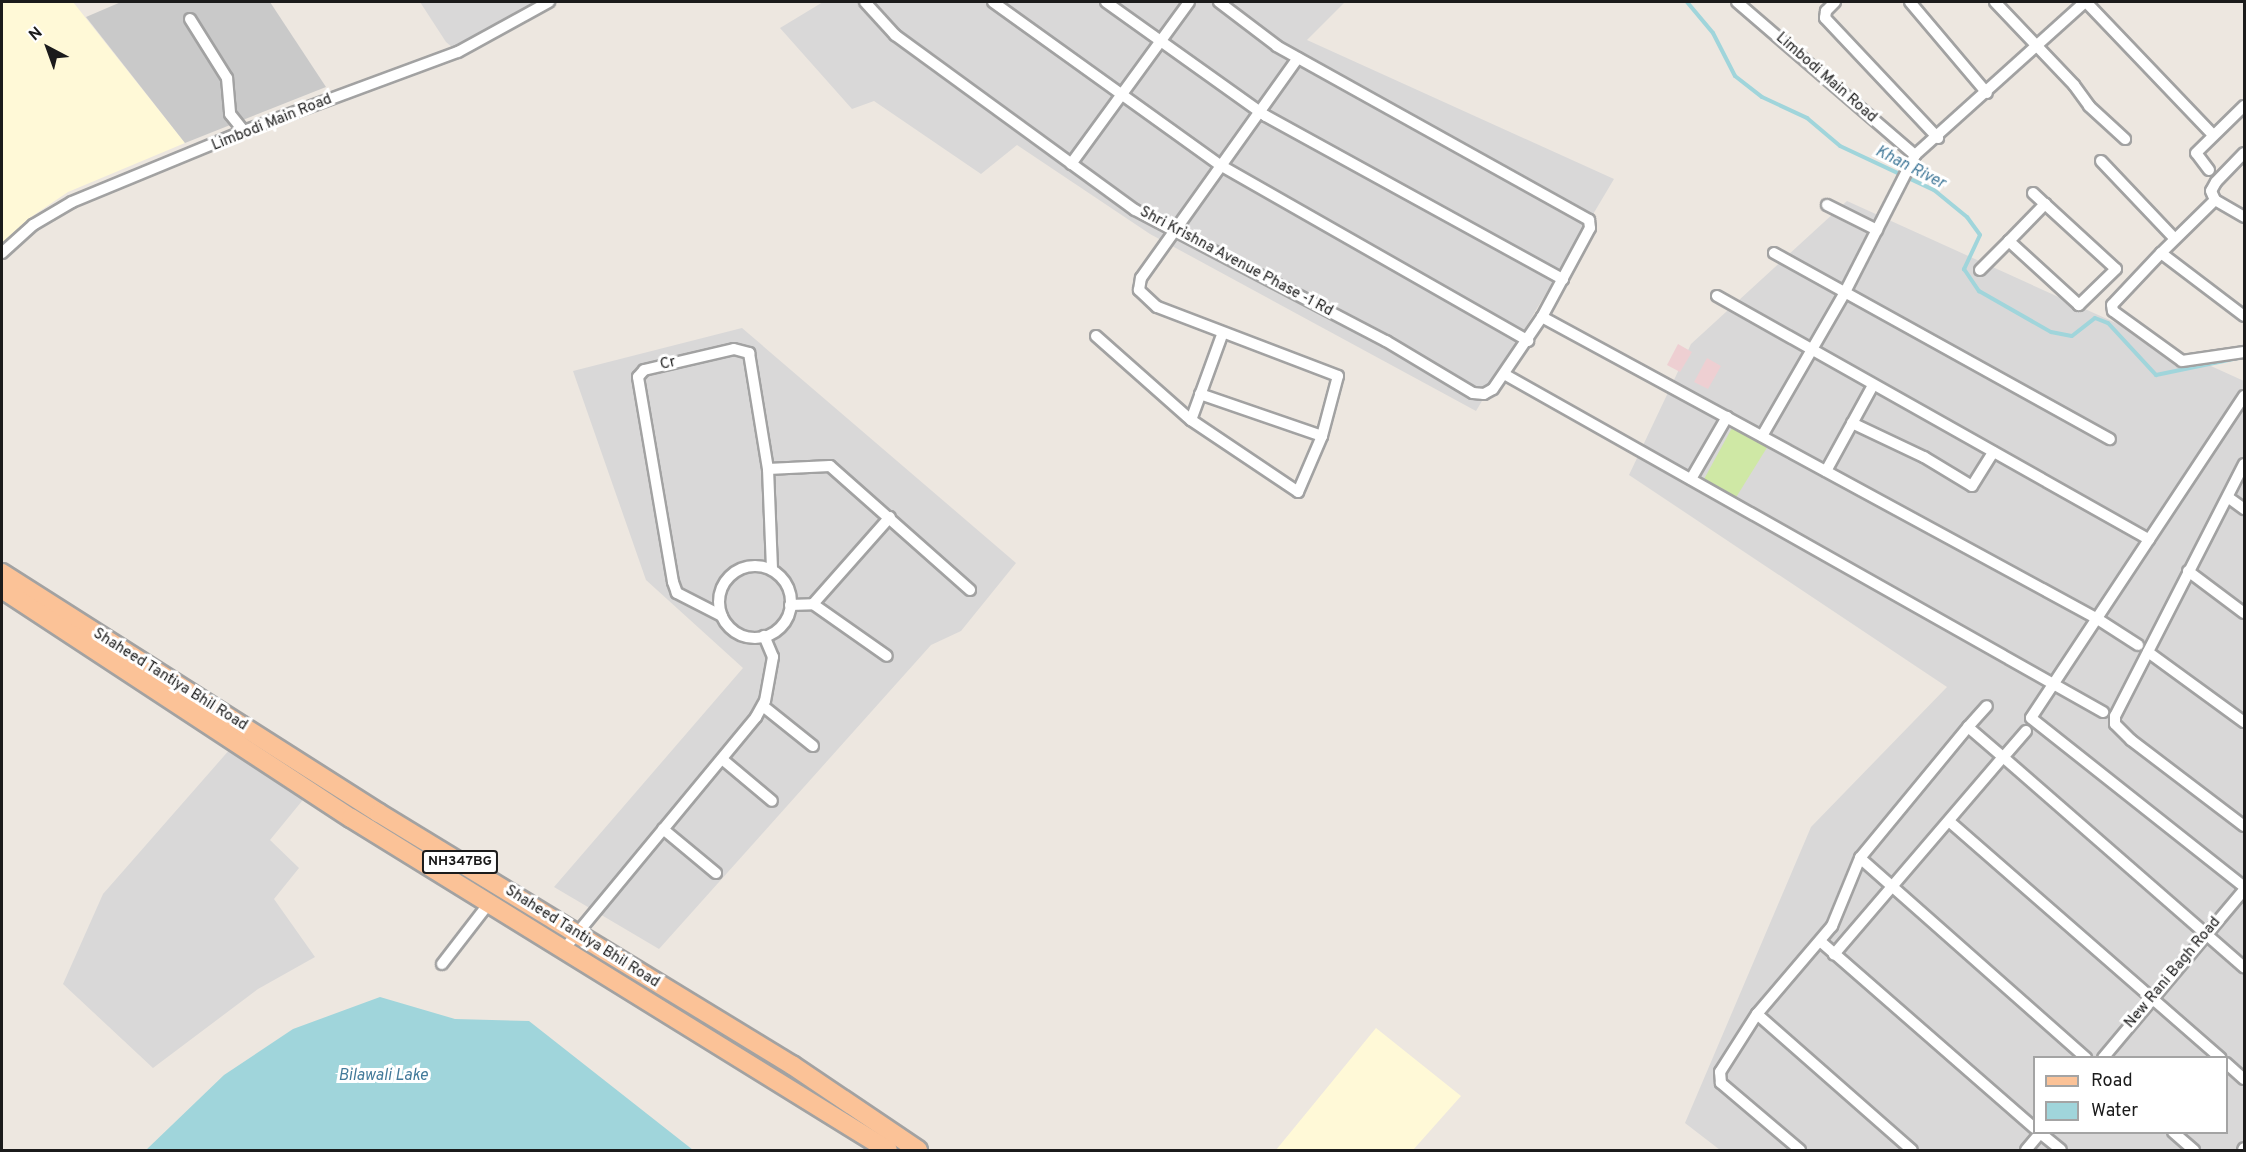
<!DOCTYPE html>
<html>
<head>
<meta charset="utf-8">
<style>
	body { margin:0 }
	#map { position:relative; width:2246px; height:1152px; overflow:hidden; background:#ede7e0; font-family:Overpass,sans-serif }
	div>[style] { position:absolute }
	[style*='--x'] { left:calc(var(--x)*1px); top:calc(var(--y)*1px); width:calc(var(--w)*1px); rotate:calc(var(--a)*1deg) }
	.residential>* { inset:0; background:#d9d8d8 }
	.commercial>* { inset:0; background:#eecfd2 }
	.education>* { inset:0; background:#fff9d7 }
	.religious>* { inset:0; background:#c9c9c9 }
	.grass>* { inset:0; background:#cfe8a5 }
	.water>* { inset:0; background:#a0d5db }
	.stream>* { height:4px; margin:-2px; padding:0 2px; transform-origin:2px; border-radius:2px; background:#a0d5db }
	.roads { filter:drop-shadow(2px 0 #a2a2a2) drop-shadow(-2px 0 #a2a2a2) drop-shadow(0 2px #a2a2a2) drop-shadow(0 -2px #a2a2a2) }
	.street>* { height:10px; margin:-5px; padding:0 5px; transform-origin:5px; border-radius:5px; background:#fff }
	.street>.ring { margin:-5px; padding:0; box-sizing:content-box; background:none; border:10px solid #fff; border-radius:50% }
	.primary>* { height:18px; margin:-9px; padding:0 9px; transform-origin:9px; border-radius:9px; background:#fbc297 }
	span { translate:-50% -50%; white-space:nowrap; text-align:center; line-height:1.15; -webkit-text-stroke:6px #fff; paint-order:stroke }
	.shield-label span { padding:2px 4px; background:#fff; border:2px solid; border-radius:4px; -webkit-text-stroke-width:0 }
	.shield-label { font-size:14px; color:#1b1b1b; font-weight:700 }
	.street-label { font-size:15px; color:#1b1b1b }
	.water-label { font-size:16px; color:#437a9a; font-style:italic }
	.frame { position:absolute; inset:0; border:3px solid #1b1b1b; pointer-events:none }
	.legend { position:absolute; left:2033px; top:1056px; width:195px; height:78px; box-sizing:border-box; background:#fff; border:2px solid #a4a4a4; margin:0; padding:8px 10px; list-style:none; font-size:18px; color:#1b1b1b }
	.legend li { display:flex; align-items:center; gap:12px; height:30px }
	.legend b { width:30px; border:2px solid #a4a4a4 }
	.north { position:absolute; left:18px; top:18px; width:60px; height:60px; -webkit-text-stroke:4px #fff; paint-order:stroke; rotate:319deg; font-size:16px; font-weight:700; line-height:24px; text-align:center; color:#1b1b1b }
	.north::after { content:''; display:block; margin:auto; width:21px; height:27px; background:#1b1b1b; clip-path:polygon(50% 0,100% 100%,50% 72%,0 100%) }
</style>
</head>
<body>
<div id="map">
	<div class="residential">
		<i style="clip-path:polygon(420px 2px,549px 2px,458px 52px,446px 42px)"></i>
		<i style="clip-path:polygon(823px 2px,1345px 2px,1307px 40px,1614px 179px,1476px 411px,1150px 234px,1017px 145px,981px 174px,874px 101px,852px 109px,780px 28px)"></i>
		<i style="clip-path:polygon(evenodd,1847px 201px,2244px 381px,2244px 1150px,1720px 1150px,1685px 1123px,1811px 827px,1947px 687px,1629px 475px,1691px 344px,1847px 201px,2034px 1058px,2226px 1058px,2226px 1132px,2034px 1132px,2034px 1058px)"></i>
		<i style="clip-path:polygon(742px 328px,1016px 563px,961px 631px,931px 645px,659px 949px,554px 887px,743px 668px,646px 580px,573px 371px)"></i>
		<i style="clip-path:polygon(238px 740px,311px 790px,270px 840px,299px 868px,274px 899px,315px 957px,258px 989px,153px 1068px,63px 984px,103px 894px)"></i>
	</div>
	<div class="commercial">
		<i style="clip-path:polygon(1678px 344px,1692px 352px,1680px 372px,1667px 365px)"></i>
		<i style="clip-path:polygon(1707px 358px,1721px 366px,1708px 389px,1694px 382px)"></i>
	</div>
	<div class="education">
		<i style="clip-path:polygon(2px 2px,73px 2px,185px 143px,68px 192px,28px 219px,2px 244px)"></i>
		<i style="clip-path:polygon(1376px 1028px,1461px 1096px,1413px 1150px,1276px 1150px)"></i>
	</div>
	<div class="religious">
		<i style="clip-path:polygon(121px 2px,270px 2px,326px 87px,185px 143px,86px 17px)"></i>
	</div>
	<div class="grass">
		<i style="clip-path:polygon(1733px 426px,1768px 446px,1735px 499px,1703px 481px)"></i>
	</div>
	<div class="water">
		<i style="clip-path:polygon(380px 997px,455px 1019px,529px 1021px,693px 1150px,146px 1150px,224px 1075px,293px 1029px)"></i>
	</div>
	<div class="stream">
		<i style="--x:1687;--y:2;--w:40;--a:50"></i>
		<i style="--x:1713;--y:33;--w:48;--a:62.9"></i>
		<i style="--x:1735;--y:76;--w:34;--a:38"></i>
		<i style="--x:1762;--y:97;--w:50;--a:25"></i>
		<i style="--x:1807;--y:118;--w:43;--a:40.3"></i>
		<i style="--x:1840;--y:146;--w:104;--a:25.1"></i>
		<i style="--x:1934;--y:190;--w:43;--a:39.3"></i>
		<i style="--x:1967;--y:217;--w:22;--a:54"></i>
		<i style="--x:1980;--y:235;--w:38;--a:115"></i>
		<i style="--x:1964;--y:269;--w:27;--a:56"></i>
		<i style="--x:1979;--y:291;--w:83;--a:29.7"></i>
		<i style="--x:2051;--y:332;--w:21;--a:11"></i>
		<i style="--x:2072;--y:336;--w:29;--a:-38"></i>
		<i style="--x:2095;--y:318;--w:14;--a:21"></i>
		<i style="--x:2108;--y:323;--w:71;--a:47.3"></i>
		<i style="--x:2156;--y:375;--w:90;--a:-11.6"></i>
	</div>
	<div class="roads">
		<div class="street">
			<i style="--x:865;--y:2;--w:45;--a:47.7"></i>
			<i style="--x:895;--y:35;--w:297;--a:36.1"></i>
			<i style="--x:1135;--y:210;--w:283;--a:27.6"></i>
			<i style="--x:1386;--y:341;--w:101;--a:30.9"></i>
			<i style="--x:1473;--y:393;--w:11;--a:5"></i>
			<i style="--x:1484;--y:394;--w:10;--a:-29"></i>
			<i style="--x:1493;--y:389;--w:87;--a:-55.8"></i>
			<i style="--x:1542;--y:317;--w:101;--a:-61.7"></i>
			<i style="--x:1590;--y:228;--w:8;--a:-97"></i>
			<i style="--x:1589;--y:220;--w:357;--a:-150.9"></i>
			<i style="--x:1277;--y:46;--w:73;--a:-142.8"></i>
			<i style="--x:993;--y:2;--w:279;--a:35.7"></i>
			<i style="--x:1220;--y:165;--w:355;--a:29.7"></i>
			<i style="--x:1106;--y:2;--w:196;--a:35.5"></i>
			<i style="--x:1266;--y:116;--w:339;--a:28.8"></i>
			<i style="--x:1737;--y:2;--w:235;--a:40.7"></i>
			<i style="--x:1835;--y:2;--w:13;--a:135"></i>
			<i style="--x:1826;--y:11;--w:7;--a:98"></i>
			<i style="--x:1825;--y:18;--w:165;--a:46.7"></i>
			<i style="--x:1910;--y:2;--w:119;--a:49.8"></i>
			<i style="--x:1995;--y:2;--w:115;--a:46.4"></i>
			<i style="--x:2074;--y:85;--w:26;--a:54"></i>
			<i style="--x:2089;--y:106;--w:49;--a:42.5"></i>
			<i style="--x:2086;--y:2;--w:184;--a:46.3"></i>
			<i style="--x:190;--y:19;--w:70;--a:57.9"></i>
			<i style="--x:227;--y:78;--w:36;--a:85"></i>
			<i style="--x:230;--y:114;--w:22;--a:51"></i>
			<i style="--x:2244;--y:153;--w:40;--a:134"></i>
			<i style="--x:2216;--y:182;--w:10;--a:119"></i>
			<i style="--x:2211;--y:191;--w:10;--a:66"></i>
			<i style="--x:2215;--y:200;--w:76;--a:135.5"></i>
			<i style="--x:2161;--y:253;--w:104;--a:37.2"></i>
			<i style="--x:2101;--y:161;--w:106;--a:46.5"></i>
			<i style="--x:1071;--y:164;--w:200;--a:-53.9"></i>
			<i style="--x:2209;--y:170;--w:21;--a:-127"></i>
			<i style="--x:2196;--y:153;--w:67;--a:-44.4"></i>
			<i style="--x:2033;--y:193;--w:16;--a:43"></i>
			<i style="--x:2215;--y:200;--w:34;--a:30"></i>
			<i style="--x:1827;--y:205;--w:56;--a:26.6"></i>
			<i style="--x:2;--y:253;--w:42;--a:-42.1"></i>
			<i style="--x:33;--y:225;--w:45;--a:-30.5"></i>
			<i style="--x:72;--y:202;--w:186;--a:-22.4"></i>
			<i style="--x:244;--y:131;--w:228;--a:-20.3"></i>
			<i style="--x:458;--y:52;--w:104;--a:-28.8"></i>
			<i style="--x:1774;--y:253;--w:384;--a:29"></i>
			<i style="--x:2161;--y:253;--w:71;--a:133.3"></i>
			<i style="--x:2112;--y:305;--w:6;--a:81"></i>
			<i style="--x:2113;--y:311;--w:85;--a:35.9"></i>
			<i style="--x:2182;--y:361;--w:63;--a:-8.3"></i>
			<i style="--x:1980;--y:270;--w:41;--a:-45"></i>
			<i style="--x:2009;--y:241;--w:52;--a:-45.8"></i>
			<i style="--x:2045;--y:204;--w:96;--a:42.5"></i>
			<i style="--x:2116;--y:269;--w:52;--a:135.8"></i>
			<i style="--x:2079;--y:305;--w:95;--a:-137.6"></i>
			<i style="--x:1717;--y:296;--w:496;--a:29.4"></i>
			<i style="--x:1542;--y:317;--w:630;--a:28.52"></i>
			<i style="--x:2096;--y:618;--w:50;--a:32.7"></i>
			<i style="--x:1222;--y:335;--w:90;--a:110"></i>
			<i style="--x:1191;--y:420;--w:129;--a:33.9"></i>
			<i style="--x:1298;--y:492;--w:61;--a:-66.8"></i>
			<i style="--x:1322;--y:436;--w:62;--a:-75.1"></i>
			<i style="--x:1338;--y:376;--w:194;--a:-159.1"></i>
			<i style="--x:1157;--y:307;--w:25;--a:-137"></i>
			<i style="--x:1139;--y:290;--w:12;--a:-81"></i>
			<i style="--x:1141;--y:278;--w:270;--a:-54.5"></i>
			<i style="--x:1096;--y:336;--w:127;--a:41.5"></i>
			<i style="--x:1504;--y:374;--w:688;--a:29.43"></i>
			<i style="--x:1200;--y:394;--w:129;--a:19"></i>
			<i style="--x:2244;--y:396;--w:386;--a:123.5"></i>
			<i style="--x:2031;--y:718;--w:272;--a:38.4"></i>
			<i style="--x:1852;--y:423;--w:80;--a:25.3"></i>
			<i style="--x:1924;--y:457;--w:56;--a:31.1"></i>
			<i style="--x:1972;--y:486;--w:40;--a:-58"></i>
			<i style="--x:1762;--y:436;--w:166;--a:-60"></i>
			<i style="--x:1845;--y:292;--w:154;--a:-62.9"></i>
			<i style="--x:1915;--y:155;--w:229;--a:-42"></i>
			<i style="--x:2244;--y:464;--w:283;--a:117.1"></i>
			<i style="--x:2115;--y:716;--w:8;--a:90"></i>
			<i style="--x:2115;--y:724;--w:23;--a:45"></i>
			<i style="--x:2131;--y:740;--w:142;--a:37.3"></i>
			<i style="--x:768;--y:469;--w:62;--a:-2.8"></i>
			<i style="--x:830;--y:466;--w:187;--a:41.5"></i>
			<i style="--x:1826;--y:471;--w:98;--a:-61.3"></i>
			<i style="--x:1691;--y:479;--w:72;--a:-59.9"></i>
			<i style="--x:2229;--y:498;--w:19;--a:36"></i>
			<i class="ring" style="left:719px;top:566px;width:62px;height:62px"></i>
			<i style="--x:2188;--y:571;--w:70;--a:36.9"></i>
			<i style="--x:813;--y:604;--w:90;--a:35.1"></i>
			<i style="--x:790;--y:605;--w:23;--a:-2"></i>
			<i style="--x:813;--y:604;--w:116;--a:-48.5"></i>
			<i style="--x:722;--y:616;--w:51;--a:-152.9"></i>
			<i style="--x:677;--y:593;--w:12;--a:-110"></i>
			<i style="--x:673;--y:582;--w:208;--a:-99.7"></i>
			<i style="--x:638;--y:377;--w:9;--a:-49"></i>
			<i style="--x:644;--y:370;--w:92;--a:-13.1"></i>
			<i style="--x:734;--y:349;--w:16;--a:15"></i>
			<i style="--x:749;--y:353;--w:118;--a:80.7"></i>
			<i style="--x:768;--y:469;--w:101;--a:87.7"></i>
			<i style="--x:2148;--y:652;--w:119;--a:36.1"></i>
			<i style="--x:763;--y:706;--w:64;--a:38.7"></i>
			<i style="--x:1968;--y:727;--w:28;--a:-48"></i>
			<i style="--x:2026;--y:731;--w:35;--a:131"></i>
			<i style="--x:2003;--y:757;--w:320;--a:41.1"></i>
			<i style="--x:722;--y:759;--w:65;--a:40"></i>
			<i style="--x:1950;--y:822;--w:359;--a:41.1"></i>
			<i style="--x:663;--y:829;--w:69;--a:39.7"></i>
			<i style="--x:1860;--y:858;--w:302;--a:41.5"></i>
			<i style="--x:1820;--y:941;--w:284;--a:41.1"></i>
			<i style="--x:565;--y:948;--w:300;--a:-50.4"></i>
			<i style="--x:756;--y:717;--w:18;--a:-61"></i>
			<i style="--x:765;--y:701;--w:45;--a:-79.7"></i>
			<i style="--x:773;--y:657;--w:23;--a:-113"></i>
			<i style="--x:442;--y:964;--w:78;--a:-52.3"></i>
			<i style="--x:1757;--y:1014;--w:206;--a:41.3"></i>
			<i style="--x:2103;--y:1058;--w:219;--a:-50"></i>
			<i style="--x:2226;--y:1063;--w:24;--a:42"></i>
			<i style="--x:2039;--y:1132;--w:28;--a:39"></i>
			<i style="--x:2173;--y:1132;--w:28;--a:41"></i>
			<i style="--x:1800;--y:1150;--w:104;--a:-139.7"></i>
			<i style="--x:1721;--y:1083;--w:11;--a:-95"></i>
			<i style="--x:1720;--y:1072;--w:69;--a:-57.5"></i>
			<i style="--x:1757;--y:1014;--w:116;--a:-49.6"></i>
			<i style="--x:1832;--y:926;--w:74;--a:-67.6"></i>
			<i style="--x:1860;--y:858;--w:170;--a:-50.5"></i>
			<i style="--x:1968;--y:727;--w:46;--a:40.6"></i>
			<i style="--x:2003;--y:757;--w:260;--a:130.6"></i>
			<i style="--x:2026;--y:1150;--w:23;--a:-50"></i>
			<i style="--x:2243;--y:1150;--w:2;--a:-63"></i>
		</div>
		<div class="primary">
			<i style="--x:2;--y:573;--w:447;--a:32.5"></i>
			<i style="--x:379;--y:813;--w:484;--a:31.4"></i>
			<i style="--x:792;--y:1065;--w:152;--a:34"></i>
			<i style="--x:2;--y:589;--w:417;--a:33.3"></i>
			<i style="--x:351;--y:818;--w:631;--a:31.73"></i>
		</div>
	</div>
	<div class="shield-label">
		<span style="left:460px;top:862px">NH347BG</span>
	</div>
	<div class="street-label">
		<span style="left:1826px;top:78px;rotate:41deg">Limbodi Main Road</span>
		<span style="left:272px;top:123px;rotate:-22deg">Limbodi Main Road</span>
		<span style="left:1236px;top:262px;rotate:28deg">Shri Krishna Avenue Phase -1 Rd</span>
		<span style="left:668px;top:364px;rotate:-13deg">Cr</span>
		<span style="left:170px;top:680px;rotate:32deg">Shaheed Tantiya Bhil Road</span>
		<span style="left:582px;top:937px;rotate:32deg">Shaheed Tantiya Bhil Road</span>
		<span style="left:2173px;top:973px;rotate:-50deg">New Rani Bagh Road</span>
	</div>
	<div class="water-label">
		<span style="left:1910px;top:168px;rotate:27deg">Khan River</span>
		<span style="left:383px;top:1076px">Bilawali Lake</span>
	</div>
	<div class="frame"></div>
	<ul class="legend">
	<li><b style="height:8px;background:#fbc297"></b>Road</li>
	<li><b style="height:16px;background:#a0d5db"></b>Water</li>
	</ul>
	<div class="north">N</div>
</div>
</body>
</html>
